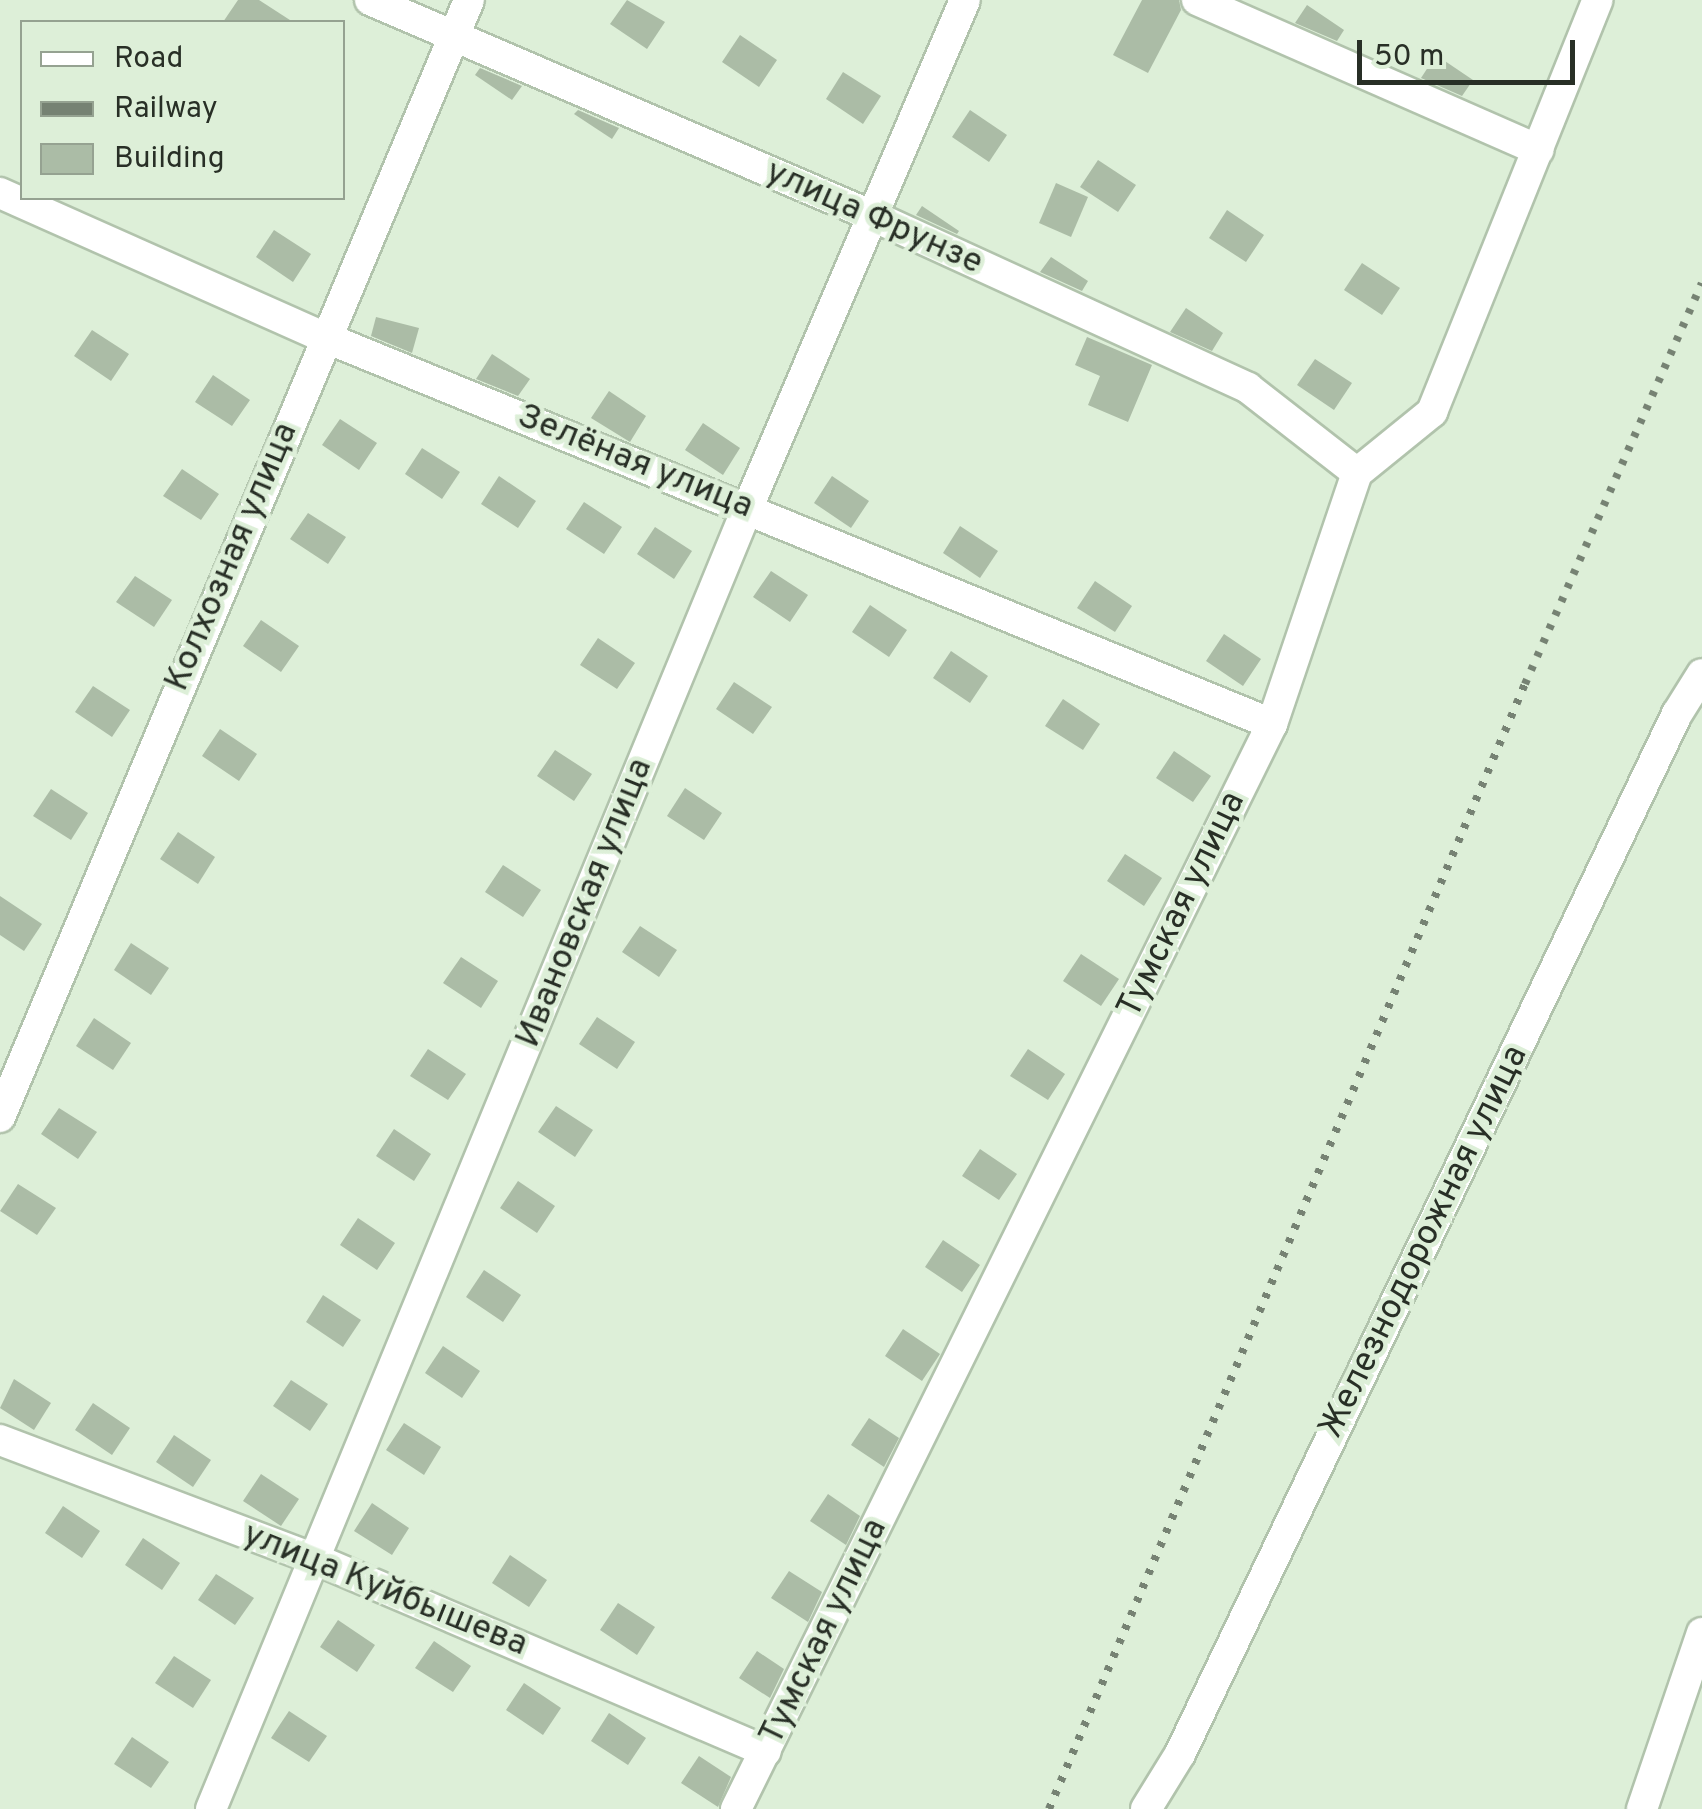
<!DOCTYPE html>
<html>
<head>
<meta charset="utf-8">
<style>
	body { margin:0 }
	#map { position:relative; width:1702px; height:1809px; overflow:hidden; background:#ddefd8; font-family:Overpass,sans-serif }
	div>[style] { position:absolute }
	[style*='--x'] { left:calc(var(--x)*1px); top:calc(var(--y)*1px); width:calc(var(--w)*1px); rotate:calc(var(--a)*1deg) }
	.building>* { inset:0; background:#abbca6 }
	.roads { filter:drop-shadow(2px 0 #b1c3ac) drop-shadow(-2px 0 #b1c3ac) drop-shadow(0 2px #b1c3ac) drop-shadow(0 -2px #b1c3ac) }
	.minor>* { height:30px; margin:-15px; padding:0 15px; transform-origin:15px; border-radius:15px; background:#fff }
	.rail>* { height:8px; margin-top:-4px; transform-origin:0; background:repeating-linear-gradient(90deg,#768273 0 5px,transparent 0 15px) }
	span { translate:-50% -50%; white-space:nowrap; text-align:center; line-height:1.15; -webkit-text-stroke:9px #ddefd8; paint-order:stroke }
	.street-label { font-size:35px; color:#282f26 }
	.legend { position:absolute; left:20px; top:20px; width:325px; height:180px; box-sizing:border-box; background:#ddefd8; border:2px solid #95a291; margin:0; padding:12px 18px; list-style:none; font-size:30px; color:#282f26 }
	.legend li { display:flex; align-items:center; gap:20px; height:50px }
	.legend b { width:50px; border:2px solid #95a291 }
	.scale { position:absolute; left:1357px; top:40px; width:218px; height:45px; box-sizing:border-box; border:5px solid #282f26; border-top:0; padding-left:12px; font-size:30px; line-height:35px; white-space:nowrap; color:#282f26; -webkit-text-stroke:8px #ddefd8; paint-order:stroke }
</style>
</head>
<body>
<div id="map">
	<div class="building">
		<i style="clip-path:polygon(238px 0,259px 0,293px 22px,223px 22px)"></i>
		<i style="clip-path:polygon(627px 0,665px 22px,647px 49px,610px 24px)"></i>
		<i style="clip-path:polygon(1142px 0,1179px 0,1181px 10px,1148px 73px,1113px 55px)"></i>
		<i style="clip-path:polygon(1307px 5px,1344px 30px,1337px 41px,1295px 23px)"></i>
		<i style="clip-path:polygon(740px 35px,777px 60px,759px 87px,722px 62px)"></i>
		<i style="clip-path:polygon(1436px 55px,1473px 80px,1462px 96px,1421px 78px)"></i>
		<i style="clip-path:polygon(480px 68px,522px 86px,512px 100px,475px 75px)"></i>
		<i style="clip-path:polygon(843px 72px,881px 96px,863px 124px,826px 99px)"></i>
		<i style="clip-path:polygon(578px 110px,619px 128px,612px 139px,574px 114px)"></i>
		<i style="clip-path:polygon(970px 110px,1007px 135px,989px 162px,952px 137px)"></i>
		<i style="clip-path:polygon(1098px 160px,1136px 185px,1118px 212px,1080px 187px)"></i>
		<i style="clip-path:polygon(1056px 183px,1088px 197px,1071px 237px,1039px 223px)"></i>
		<i style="clip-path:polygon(922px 206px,959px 231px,957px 234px,916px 215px)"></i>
		<i style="clip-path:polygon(1227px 210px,1264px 235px,1246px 262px,1209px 238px)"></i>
		<i style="clip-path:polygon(274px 230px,311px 254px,293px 282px,256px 257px)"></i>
		<i style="clip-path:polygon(1051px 257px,1088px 281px,1082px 291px,1040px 272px)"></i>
		<i style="clip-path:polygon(1362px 263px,1400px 288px,1382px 315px,1344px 290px)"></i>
		<i style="clip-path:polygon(1186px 308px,1223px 333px,1212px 351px,1170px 332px)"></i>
		<i style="clip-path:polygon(376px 317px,419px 328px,412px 353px,371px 336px)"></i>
		<i style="clip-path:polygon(92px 330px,129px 354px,111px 381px,74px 356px)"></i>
		<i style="clip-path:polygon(1087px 337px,1152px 365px,1128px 422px,1088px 405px,1100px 376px,1075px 365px)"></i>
		<i style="clip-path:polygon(492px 354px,530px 379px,518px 396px,476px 379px)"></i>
		<i style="clip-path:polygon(1315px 359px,1352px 383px,1334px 410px,1297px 385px)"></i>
		<i style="clip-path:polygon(213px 375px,250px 400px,232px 426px,195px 402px)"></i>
		<i style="clip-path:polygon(609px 391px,646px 416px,630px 442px,591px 418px)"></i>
		<i style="clip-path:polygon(340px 419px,377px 443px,359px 470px,322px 445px)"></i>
		<i style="clip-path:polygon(703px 423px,740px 448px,723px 475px,685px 450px)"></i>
		<i style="clip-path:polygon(422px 448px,460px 472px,442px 499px,405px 474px)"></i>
		<i style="clip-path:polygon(182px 469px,219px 494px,201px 520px,163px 496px)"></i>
		<i style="clip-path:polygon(499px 476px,536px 501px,518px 528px,481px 504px)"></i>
		<i style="clip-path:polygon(832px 476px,869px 501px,851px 528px,814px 503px)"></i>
		<i style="clip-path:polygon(584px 502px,622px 527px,604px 554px,566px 529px)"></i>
		<i style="clip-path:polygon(308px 513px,346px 537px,328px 564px,290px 539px)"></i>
		<i style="clip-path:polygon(960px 526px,998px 551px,980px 578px,943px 553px)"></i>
		<i style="clip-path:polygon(655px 527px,692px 551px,674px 579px,637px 554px)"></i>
		<i style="clip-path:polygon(771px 571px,808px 595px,790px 622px,753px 597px)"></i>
		<i style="clip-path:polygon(135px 576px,172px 600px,154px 627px,116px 602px)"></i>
		<i style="clip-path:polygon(1095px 581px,1132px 606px,1115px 632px,1077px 608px)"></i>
		<i style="clip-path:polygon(870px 605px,907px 630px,889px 657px,852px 632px)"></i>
		<i style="clip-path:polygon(261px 620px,299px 646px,281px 672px,243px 646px)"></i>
		<i style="clip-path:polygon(1224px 634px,1261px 659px,1243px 686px,1206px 661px)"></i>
		<i style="clip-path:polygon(598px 638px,635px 663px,617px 689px,580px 665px)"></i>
		<i style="clip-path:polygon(951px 651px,988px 676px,970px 703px,933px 678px)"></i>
		<i style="clip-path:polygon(734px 682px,772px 707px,753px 734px,716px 709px)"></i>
		<i style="clip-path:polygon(93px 686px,130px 710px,112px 737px,75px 712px)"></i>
		<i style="clip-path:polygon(1063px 699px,1100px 724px,1083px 750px,1045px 726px)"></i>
		<i style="clip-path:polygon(220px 729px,257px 754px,239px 781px,202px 756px)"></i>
		<i style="clip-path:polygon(555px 750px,592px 774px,574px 801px,537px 776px)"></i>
		<i style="clip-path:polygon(1174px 751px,1211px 776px,1193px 802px,1156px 778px)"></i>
		<i style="clip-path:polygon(685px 788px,722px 813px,704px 840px,667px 816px)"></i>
		<i style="clip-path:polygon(51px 789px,88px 813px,71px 840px,33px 816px)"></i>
		<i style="clip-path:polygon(178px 832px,215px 857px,198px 884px,160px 859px)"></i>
		<i style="clip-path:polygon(1125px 854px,1162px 878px,1144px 906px,1107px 881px)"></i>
		<i style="clip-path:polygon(503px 865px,541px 890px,523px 917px,485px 892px)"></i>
		<i style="clip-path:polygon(0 896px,42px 924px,24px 951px,0 935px)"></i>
		<i style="clip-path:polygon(640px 926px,677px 950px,659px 977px,622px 952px)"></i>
		<i style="clip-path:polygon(131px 943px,169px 968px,151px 995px,114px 970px)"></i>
		<i style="clip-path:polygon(1081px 954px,1119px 979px,1101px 1006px,1063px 981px)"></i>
		<i style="clip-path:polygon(461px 957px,498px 981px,481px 1008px,443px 983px)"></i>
		<i style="clip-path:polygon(597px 1017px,635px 1042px,617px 1069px,579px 1044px)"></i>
		<i style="clip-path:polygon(94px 1018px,131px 1043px,113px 1070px,76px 1046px)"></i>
		<i style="clip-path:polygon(428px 1049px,466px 1074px,448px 1100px,410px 1076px)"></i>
		<i style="clip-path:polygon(1028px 1049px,1065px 1074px,1048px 1100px,1010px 1076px)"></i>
		<i style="clip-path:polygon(556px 1106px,593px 1130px,575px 1157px,538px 1132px)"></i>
		<i style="clip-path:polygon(59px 1108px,97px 1132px,78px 1159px,41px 1134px)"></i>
		<i style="clip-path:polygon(394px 1129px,431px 1154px,414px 1181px,376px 1156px)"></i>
		<i style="clip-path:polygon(980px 1149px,1017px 1174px,999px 1200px,962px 1176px)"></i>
		<i style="clip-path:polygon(518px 1181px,555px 1206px,537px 1233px,500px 1208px)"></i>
		<i style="clip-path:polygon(18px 1184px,56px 1208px,37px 1235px,0 1211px)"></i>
		<i style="clip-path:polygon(358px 1218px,395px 1243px,377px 1270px,340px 1245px)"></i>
		<i style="clip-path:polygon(943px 1240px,980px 1265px,962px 1292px,925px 1267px)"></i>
		<i style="clip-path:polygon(484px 1270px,521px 1295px,503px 1322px,466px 1297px)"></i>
		<i style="clip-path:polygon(323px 1295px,361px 1320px,343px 1347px,306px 1322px)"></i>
		<i style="clip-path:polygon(903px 1329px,940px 1354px,922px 1381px,885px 1356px)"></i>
		<i style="clip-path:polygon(443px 1346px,480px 1371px,462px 1398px,425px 1373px)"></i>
		<i style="clip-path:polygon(14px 1379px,51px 1403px,34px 1430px,0 1408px)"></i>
		<i style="clip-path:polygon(291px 1380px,328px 1404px,310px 1431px,273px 1406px)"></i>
		<i style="clip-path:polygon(93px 1403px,130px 1428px,112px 1455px,75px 1430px)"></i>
		<i style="clip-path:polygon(869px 1418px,899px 1438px,884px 1467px,851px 1445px)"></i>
		<i style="clip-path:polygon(404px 1423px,441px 1447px,424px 1475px,386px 1450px)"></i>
		<i style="clip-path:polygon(174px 1435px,211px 1460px,193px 1487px,156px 1462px)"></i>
		<i style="clip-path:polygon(261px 1474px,299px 1499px,281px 1526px,243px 1501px)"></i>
		<i style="clip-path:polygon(828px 1494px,860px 1516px,846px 1545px,810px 1521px)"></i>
		<i style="clip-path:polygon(372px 1503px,409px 1528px,392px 1555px,354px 1531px)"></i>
		<i style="clip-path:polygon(63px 1506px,100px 1531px,82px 1558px,45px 1533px)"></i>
		<i style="clip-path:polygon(143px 1538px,180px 1563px,162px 1590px,125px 1565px)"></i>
		<i style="clip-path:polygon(510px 1555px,547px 1580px,529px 1607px,492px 1583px)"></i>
		<i style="clip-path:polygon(789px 1571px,822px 1592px,808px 1622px,771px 1598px)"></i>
		<i style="clip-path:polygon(216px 1574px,254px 1598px,235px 1625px,198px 1600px)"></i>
		<i style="clip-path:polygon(618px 1603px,655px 1627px,637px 1655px,600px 1630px)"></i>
		<i style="clip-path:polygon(338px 1620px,375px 1645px,357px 1672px,320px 1647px)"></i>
		<i style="clip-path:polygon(434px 1641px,471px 1666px,453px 1692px,415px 1668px)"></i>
		<i style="clip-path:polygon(757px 1651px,784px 1669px,770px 1698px,739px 1678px)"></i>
		<i style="clip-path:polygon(174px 1656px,211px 1680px,193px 1708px,155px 1683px)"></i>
		<i style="clip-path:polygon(524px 1683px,561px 1708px,543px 1735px,506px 1710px)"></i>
		<i style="clip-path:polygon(289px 1711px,327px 1736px,309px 1762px,271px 1738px)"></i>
		<i style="clip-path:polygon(609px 1713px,646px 1738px,628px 1765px,591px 1741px)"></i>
		<i style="clip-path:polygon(132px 1737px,169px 1762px,151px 1788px,114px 1764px)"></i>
		<i style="clip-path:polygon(699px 1756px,731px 1777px,718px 1807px,681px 1783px)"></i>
	</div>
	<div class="roads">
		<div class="minor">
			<i style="--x:370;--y:0;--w:550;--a:23.25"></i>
			<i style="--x:875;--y:217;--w:410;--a:24.6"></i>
			<i style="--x:1248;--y:388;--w:138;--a:37.9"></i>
			<i style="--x:1197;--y:0;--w:373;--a:23.7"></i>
			<i style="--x:0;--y:193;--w:355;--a:24"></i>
			<i style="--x:324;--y:337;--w:1024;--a:22.21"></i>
			<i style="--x:0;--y:1117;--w:1211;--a:-67.22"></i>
			<i style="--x:0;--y:1440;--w:337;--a:20.7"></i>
			<i style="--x:315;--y:1559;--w:490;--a:23.1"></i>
			<i style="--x:211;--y:1809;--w:1408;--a:-67.59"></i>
			<i style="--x:748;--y:507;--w:551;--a:-66.83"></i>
			<i style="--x:736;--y:1809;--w:1210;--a:-63.71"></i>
			<i style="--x:1272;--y:724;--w:265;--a:-71.3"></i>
			<i style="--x:1357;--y:473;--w:97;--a:-39.1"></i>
			<i style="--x:1432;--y:412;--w:444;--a:-68.1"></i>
			<i style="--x:1146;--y:1809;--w:65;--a:-58.3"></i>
			<i style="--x:1180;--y:1754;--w:1153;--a:-64.46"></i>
			<i style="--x:1677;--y:714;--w:47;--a:-58"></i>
			<i style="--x:1642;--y:1809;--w:186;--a:-71.2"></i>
		</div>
	</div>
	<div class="rail">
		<i style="--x:1049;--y:1809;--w:1222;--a:-67.07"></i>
		<i style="--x:1525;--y:684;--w:438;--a:-66.2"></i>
	</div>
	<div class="street-label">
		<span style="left:874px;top:218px;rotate:24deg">улица Фрунзе</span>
		<span style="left:635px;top:462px;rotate:22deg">Зелёная улица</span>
		<span style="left:232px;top:557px;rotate:-67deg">Колхозная улица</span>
		<span style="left:585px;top:903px;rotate:-68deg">Ивановская улица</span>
		<span style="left:1182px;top:905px;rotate:-64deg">Тумская улица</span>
		<span style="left:1424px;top:1242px;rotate:-64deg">Железнодорожная улица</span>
		<span style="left:385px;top:1590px;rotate:22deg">улица Куйбышева</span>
		<span style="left:824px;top:1632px;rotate:-64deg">Тумская улица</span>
	</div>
	<ul class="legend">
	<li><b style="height:12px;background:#fff"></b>Road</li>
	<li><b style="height:12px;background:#768273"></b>Railway</li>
	<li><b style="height:28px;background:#abbca6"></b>Building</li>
	</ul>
	<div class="scale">50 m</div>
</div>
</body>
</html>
